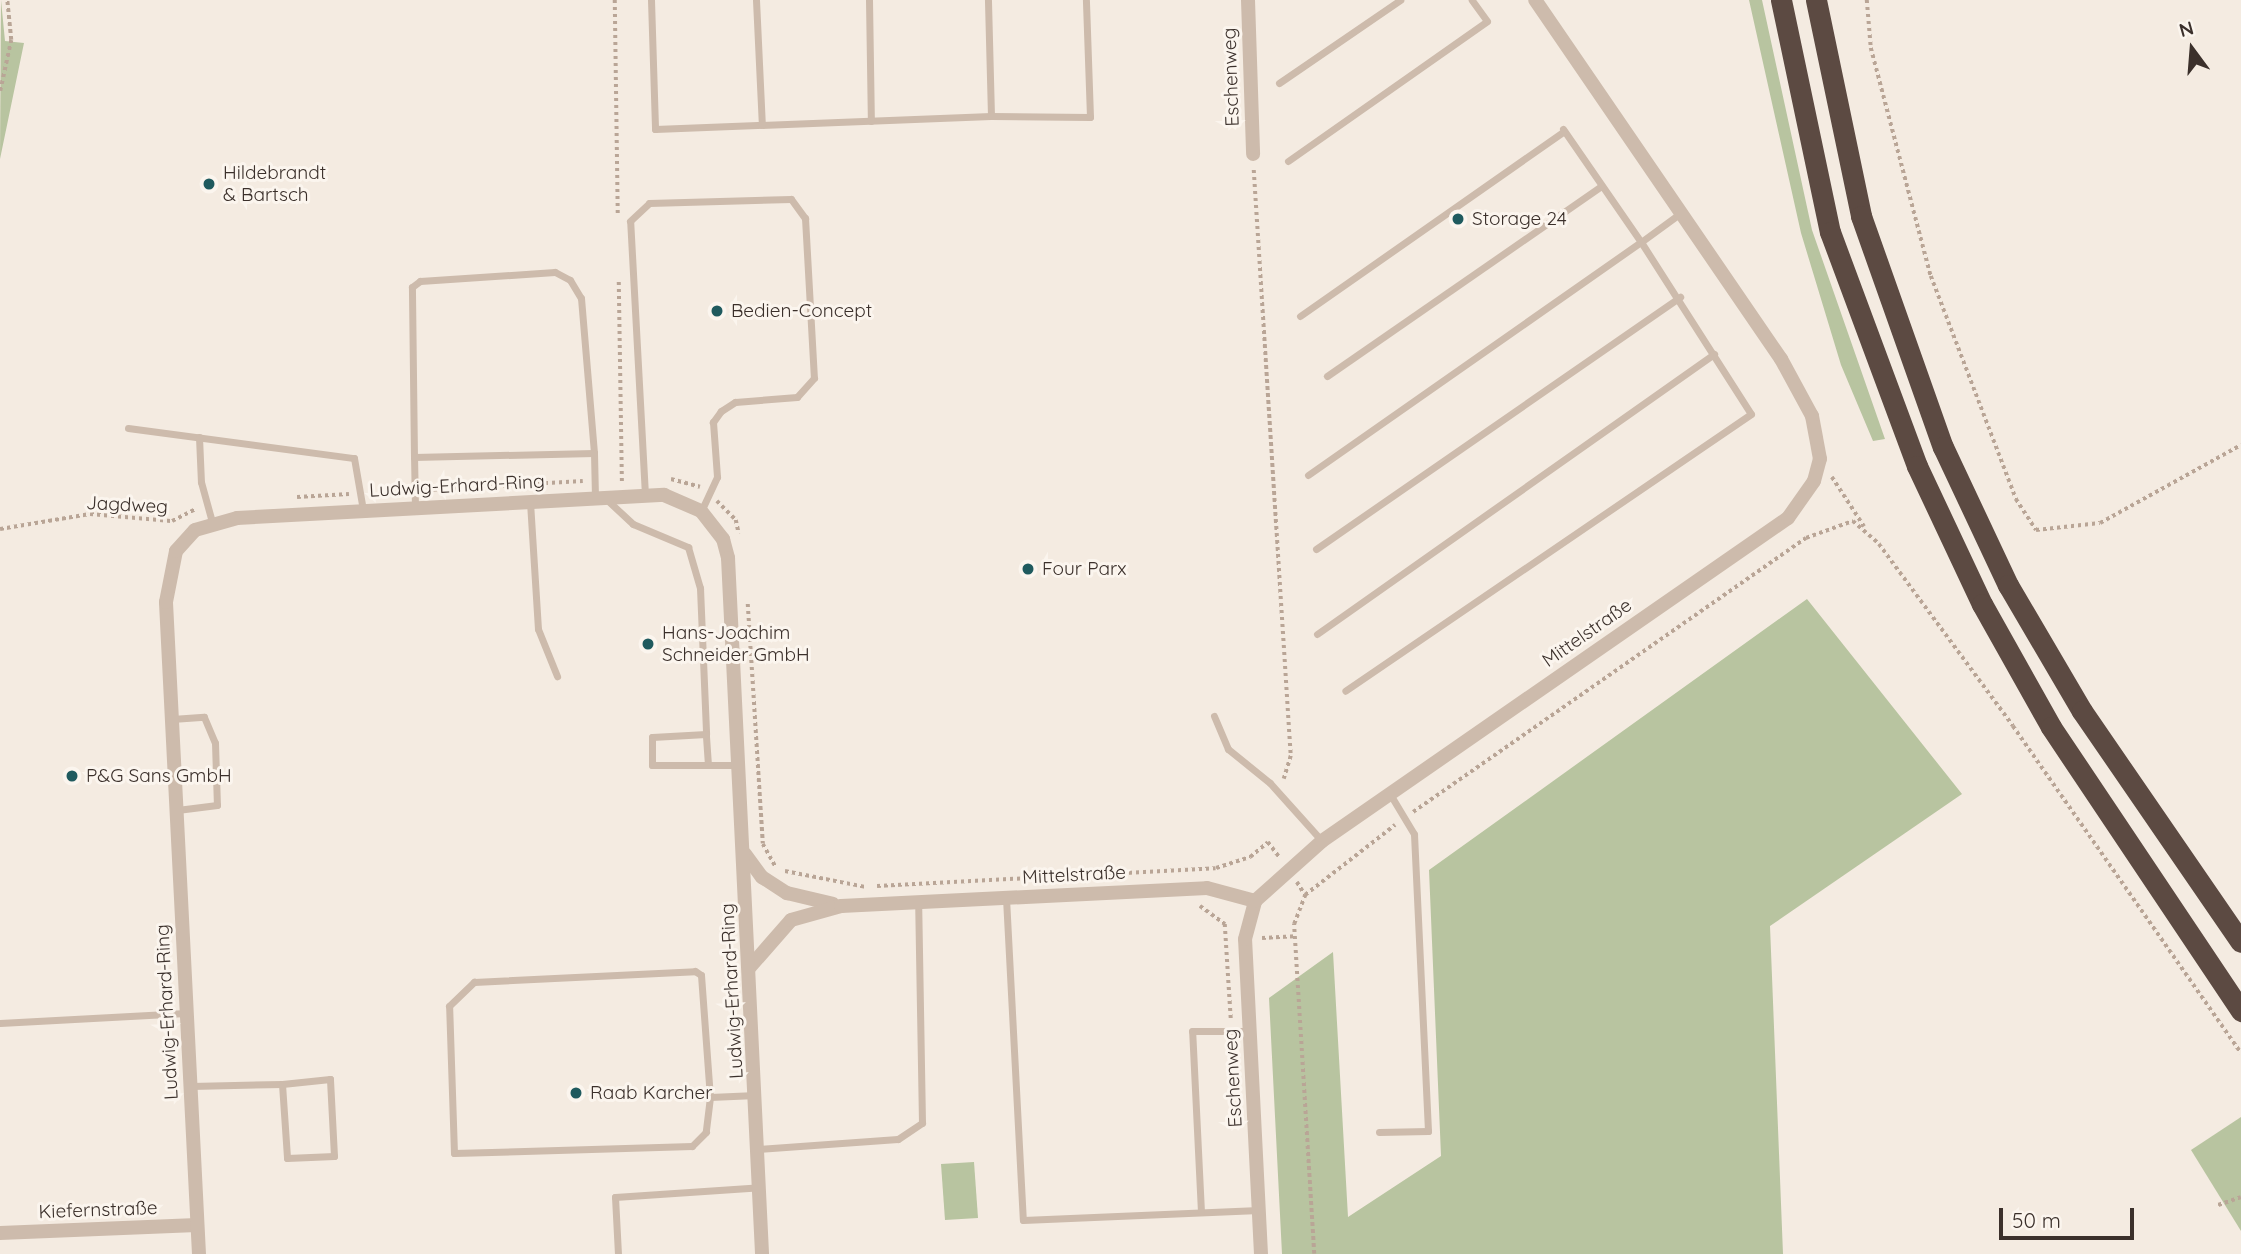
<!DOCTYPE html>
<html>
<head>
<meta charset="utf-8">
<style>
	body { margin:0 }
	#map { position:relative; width:2241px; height:1254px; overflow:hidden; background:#f4ebe1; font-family:Quicksand,sans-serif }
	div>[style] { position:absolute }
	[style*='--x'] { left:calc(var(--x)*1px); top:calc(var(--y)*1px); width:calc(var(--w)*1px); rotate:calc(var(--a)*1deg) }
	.green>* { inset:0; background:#b8c4a0 }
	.path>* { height:3.5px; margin-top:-1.75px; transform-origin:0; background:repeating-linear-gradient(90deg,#b9a596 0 3.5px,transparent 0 7px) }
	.lane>* { height:7px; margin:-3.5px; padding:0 3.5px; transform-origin:3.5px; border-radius:3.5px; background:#cdbbac }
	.street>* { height:14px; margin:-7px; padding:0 7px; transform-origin:7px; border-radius:7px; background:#cdbbac }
	.highway>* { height:21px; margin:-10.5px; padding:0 10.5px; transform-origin:10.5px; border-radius:10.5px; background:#5c4a42 }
	.dots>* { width:19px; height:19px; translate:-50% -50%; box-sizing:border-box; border:4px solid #fbf5ee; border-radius:50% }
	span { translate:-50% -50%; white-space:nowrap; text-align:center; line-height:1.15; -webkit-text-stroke:6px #fbf5ee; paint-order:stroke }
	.street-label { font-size:19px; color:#3b302b }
	.poi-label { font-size:19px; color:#3b302b }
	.left { translate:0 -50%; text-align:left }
	.north { position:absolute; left:2157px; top:14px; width:70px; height:70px; -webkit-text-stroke:5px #fbf5ee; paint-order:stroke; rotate:344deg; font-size:19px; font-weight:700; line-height:28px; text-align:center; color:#3b302b }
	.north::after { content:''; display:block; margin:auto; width:24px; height:32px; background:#3b302b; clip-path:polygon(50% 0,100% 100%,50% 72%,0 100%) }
	.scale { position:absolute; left:1999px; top:1208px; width:135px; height:32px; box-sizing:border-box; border:4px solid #3b302b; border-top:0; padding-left:9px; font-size:21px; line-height:24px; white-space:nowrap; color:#3b302b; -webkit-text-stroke:5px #fbf5ee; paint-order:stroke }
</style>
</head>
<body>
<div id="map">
	<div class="green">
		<i style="clip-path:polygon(1px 0,5px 41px,24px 43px,0 159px)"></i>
		<i style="clip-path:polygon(1749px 0,1762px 0,1812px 230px,1885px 439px,1873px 441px,1841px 365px,1801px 233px)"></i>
		<i style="clip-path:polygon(1807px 599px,1962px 794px,1770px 926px,1783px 1254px,1282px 1254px,1269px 998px,1333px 952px,1348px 1217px,1441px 1156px,1429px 870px)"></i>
		<i style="clip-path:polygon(2241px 1117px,2241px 1231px,2191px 1150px)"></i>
		<i style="clip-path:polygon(974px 1162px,978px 1218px,945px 1220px,941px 1164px)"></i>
	</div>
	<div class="path">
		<i style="--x:615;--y:0;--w:215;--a:89.2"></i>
		<i style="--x:1867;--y:0;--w:48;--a:85.2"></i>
		<i style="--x:1871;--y:48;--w:236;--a:75.3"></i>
		<i style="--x:1931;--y:276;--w:239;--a:69.1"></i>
		<i style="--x:2016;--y:499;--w:37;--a:57"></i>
		<i style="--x:2036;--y:530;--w:64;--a:-6.2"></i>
		<i style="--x:2100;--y:523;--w:161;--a:-29"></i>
		<i style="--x:0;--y:91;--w:52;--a:-77.8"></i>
		<i style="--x:11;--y:40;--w:40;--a:-95.7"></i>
		<i style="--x:1254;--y:170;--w:587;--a:86.39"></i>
		<i style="--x:1291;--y:756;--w:24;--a:107"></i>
		<i style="--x:619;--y:282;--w:202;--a:89.1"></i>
		<i style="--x:1832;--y:477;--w:59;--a:56.9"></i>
		<i style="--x:671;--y:479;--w:30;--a:15"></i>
		<i style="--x:426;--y:490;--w:157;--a:-3.3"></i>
		<i style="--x:371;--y:493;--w:34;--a:-3"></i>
		<i style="--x:297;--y:497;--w:52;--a:-3.3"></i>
		<i style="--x:717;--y:501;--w:27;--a:45"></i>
		<i style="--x:736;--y:520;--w:14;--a:78"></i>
		<i style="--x:172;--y:521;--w:27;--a:-27"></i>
		<i style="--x:0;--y:529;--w:91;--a:-9.5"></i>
		<i style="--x:90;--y:514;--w:81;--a:4.9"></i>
		<i style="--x:748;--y:604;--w:240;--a:86.4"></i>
		<i style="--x:763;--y:844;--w:25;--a:61"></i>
		<i style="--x:1413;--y:812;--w:479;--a:-34.9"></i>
		<i style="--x:1806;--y:538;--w:50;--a:-19.9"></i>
		<i style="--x:1853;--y:521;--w:35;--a:41"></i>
		<i style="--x:1879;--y:544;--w:226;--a:53.6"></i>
		<i style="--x:2013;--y:726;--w:399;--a:55.1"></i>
		<i style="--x:785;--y:871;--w:83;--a:11.2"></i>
		<i style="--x:1297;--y:882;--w:15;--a:58"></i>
		<i style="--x:877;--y:886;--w:339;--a:-3"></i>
		<i style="--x:1216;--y:868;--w:36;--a:-18"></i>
		<i style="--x:1250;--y:857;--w:23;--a:-40"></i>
		<i style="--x:1268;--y:842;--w:20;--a:53"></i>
		<i style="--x:1200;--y:906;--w:31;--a:36"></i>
		<i style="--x:1225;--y:924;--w:96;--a:86.4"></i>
		<i style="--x:1262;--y:938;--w:33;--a:-3"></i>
		<i style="--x:2218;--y:1205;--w:24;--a:-19"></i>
		<i style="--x:1314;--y:1254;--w:331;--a:-93.5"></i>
		<i style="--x:1294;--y:924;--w:31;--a:-69"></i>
		<i style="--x:1305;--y:895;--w:114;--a:-37.9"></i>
	</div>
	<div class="lane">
		<i style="--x:651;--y:0;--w:129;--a:88.2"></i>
		<i style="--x:655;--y:129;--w:336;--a:-2.2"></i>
		<i style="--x:991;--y:116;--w:116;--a:-91.5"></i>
		<i style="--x:756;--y:0;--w:125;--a:87.3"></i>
		<i style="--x:869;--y:0;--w:121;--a:89.1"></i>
		<i style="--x:1279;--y:83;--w:147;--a:-34.4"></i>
		<i style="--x:991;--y:116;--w:99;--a:0.6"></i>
		<i style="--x:1090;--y:117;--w:117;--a:-92"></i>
		<i style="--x:1563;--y:129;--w:137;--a:55.4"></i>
		<i style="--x:1641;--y:242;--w:51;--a:-36.2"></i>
		<i style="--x:1288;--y:161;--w:243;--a:-35.1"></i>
		<i style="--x:1487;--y:21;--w:26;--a:-126"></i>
		<i style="--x:1300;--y:316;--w:322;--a:-35"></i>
		<i style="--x:1327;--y:376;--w:333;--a:-34.7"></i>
		<i style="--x:128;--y:428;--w:228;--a:7.6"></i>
		<i style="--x:354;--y:458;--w:53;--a:80.2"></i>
		<i style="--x:199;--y:437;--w:45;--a:87.5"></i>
		<i style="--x:201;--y:482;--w:41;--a:74.6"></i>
		<i style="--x:414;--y:457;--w:170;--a:-90.7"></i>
		<i style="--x:412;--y:287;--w:10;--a:-37"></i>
		<i style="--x:420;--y:281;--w:135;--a:-3.8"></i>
		<i style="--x:555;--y:272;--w:17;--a:28"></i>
		<i style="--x:570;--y:280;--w:21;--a:59"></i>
		<i style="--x:581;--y:298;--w:156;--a:85.2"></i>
		<i style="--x:1308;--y:475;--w:406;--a:-35"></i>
		<i style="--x:1641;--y:242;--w:204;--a:57.4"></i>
		<i style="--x:1751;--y:414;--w:491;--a:145.7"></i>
		<i style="--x:645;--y:495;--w:274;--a:-93.1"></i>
		<i style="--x:630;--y:221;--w:26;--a:-43"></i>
		<i style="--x:649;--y:203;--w:142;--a:-1.6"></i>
		<i style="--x:791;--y:199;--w:24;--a:54"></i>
		<i style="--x:805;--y:218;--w:160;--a:86.8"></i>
		<i style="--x:814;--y:378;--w:25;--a:132"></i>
		<i style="--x:797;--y:397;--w:62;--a:175.4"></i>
		<i style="--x:735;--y:402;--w:17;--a:147"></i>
		<i style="--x:721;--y:411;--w:14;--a:126"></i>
		<i style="--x:713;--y:422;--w:55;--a:85.8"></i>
		<i style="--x:717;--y:477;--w:38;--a:115"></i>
		<i style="--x:605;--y:498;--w:38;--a:43"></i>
		<i style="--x:633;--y:524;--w:60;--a:22.7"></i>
		<i style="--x:688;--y:547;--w:43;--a:73.7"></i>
		<i style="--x:700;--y:588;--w:146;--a:87.6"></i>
		<i style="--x:530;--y:502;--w:127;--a:86.4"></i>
		<i style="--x:538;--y:629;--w:51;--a:68"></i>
		<i style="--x:415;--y:507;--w:50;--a:-91.1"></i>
		<i style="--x:414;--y:457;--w:180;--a:-1.3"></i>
		<i style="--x:594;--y:453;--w:45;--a:88.7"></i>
		<i style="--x:1316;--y:549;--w:443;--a:-34.7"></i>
		<i style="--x:1317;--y:634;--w:486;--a:-35.2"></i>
		<i style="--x:1214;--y:716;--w:36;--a:67"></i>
		<i style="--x:1228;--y:749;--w:54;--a:39"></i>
		<i style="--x:1270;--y:783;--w:78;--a:48.1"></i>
		<i style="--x:172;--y:719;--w:32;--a:-4"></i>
		<i style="--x:204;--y:717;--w:28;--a:67"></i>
		<i style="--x:215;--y:743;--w:62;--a:88.2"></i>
		<i style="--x:217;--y:805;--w:40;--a:172.9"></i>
		<i style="--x:708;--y:765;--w:31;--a:-94"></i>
		<i style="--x:706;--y:734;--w:54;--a:176.8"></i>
		<i style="--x:652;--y:737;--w:28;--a:90"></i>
		<i style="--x:652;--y:765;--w:88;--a:0"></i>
		<i style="--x:1006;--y:898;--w:322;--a:87"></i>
		<i style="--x:1023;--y:1220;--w:236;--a:-2.4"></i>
		<i style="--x:0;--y:1023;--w:186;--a:-3.1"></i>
		<i style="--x:191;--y:1086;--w:91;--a:-1.3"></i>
		<i style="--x:282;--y:1084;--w:74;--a:86.1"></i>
		<i style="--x:287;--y:1158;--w:47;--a:-2.4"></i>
		<i style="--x:334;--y:1156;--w:77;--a:-93"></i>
		<i style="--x:330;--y:1079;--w:48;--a:174.1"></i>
		<i style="--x:710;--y:1097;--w:35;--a:97"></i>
		<i style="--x:706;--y:1132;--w:20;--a:135"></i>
		<i style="--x:692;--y:1146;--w:238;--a:178.3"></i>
		<i style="--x:454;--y:1153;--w:147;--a:-91.9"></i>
		<i style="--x:449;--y:1006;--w:35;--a:-44"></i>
		<i style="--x:474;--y:982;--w:221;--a:-2.8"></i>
		<i style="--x:695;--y:971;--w:7;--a:34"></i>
		<i style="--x:701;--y:975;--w:122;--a:85.8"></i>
		<i style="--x:710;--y:1097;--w:46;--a:-2.5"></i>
		<i style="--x:1379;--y:1132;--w:49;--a:-1.2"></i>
		<i style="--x:1428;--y:1131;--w:297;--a:-92.7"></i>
		<i style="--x:1414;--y:834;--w:47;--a:-121"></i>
		<i style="--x:759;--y:1149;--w:139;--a:-4.1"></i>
		<i style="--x:898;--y:1139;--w:29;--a:-34"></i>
		<i style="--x:922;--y:1123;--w:220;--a:-91"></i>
		<i style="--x:1201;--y:1212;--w:181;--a:-92.8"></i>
		<i style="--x:1192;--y:1031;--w:58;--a:0"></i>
		<i style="--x:618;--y:1254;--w:57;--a:-93"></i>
		<i style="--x:615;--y:1197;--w:145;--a:-3.9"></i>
	</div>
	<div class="street">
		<i style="--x:1248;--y:0;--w:154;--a:88.1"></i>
		<i style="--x:745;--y:854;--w:29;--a:54"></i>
		<i style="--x:762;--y:877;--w:30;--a:33"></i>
		<i style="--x:787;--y:893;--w:47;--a:13.4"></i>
		<i style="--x:750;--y:967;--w:62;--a:-48.9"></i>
		<i style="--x:791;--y:920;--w:52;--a:-15.6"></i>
		<i style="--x:841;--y:906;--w:366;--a:-2.8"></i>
		<i style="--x:1207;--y:888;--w:50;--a:15.2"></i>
		<i style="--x:0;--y:1233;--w:197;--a:-2.3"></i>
		<i style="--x:199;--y:1254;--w:653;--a:-92.9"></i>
		<i style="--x:166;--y:602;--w:52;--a:-78.9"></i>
		<i style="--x:176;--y:551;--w:28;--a:-48"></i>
		<i style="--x:195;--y:530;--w:44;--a:-15.9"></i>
		<i style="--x:237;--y:518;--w:428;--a:-3.1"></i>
		<i style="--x:664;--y:495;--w:40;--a:23.4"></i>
		<i style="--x:701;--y:511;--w:36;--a:52"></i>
		<i style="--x:723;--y:539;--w:20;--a:75"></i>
		<i style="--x:728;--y:558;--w:697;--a:87.2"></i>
		<i style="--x:1261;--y:1254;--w:315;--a:-92.9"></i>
		<i style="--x:1245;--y:939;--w:39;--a:-75"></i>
		<i style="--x:1255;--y:901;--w:90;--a:-41.8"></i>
		<i style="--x:1322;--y:841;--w:567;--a:-34.73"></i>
		<i style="--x:1788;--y:518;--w:45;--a:-54.9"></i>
		<i style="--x:1814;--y:481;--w:23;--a:-75"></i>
		<i style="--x:1820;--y:459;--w:44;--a:-100.5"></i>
		<i style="--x:1812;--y:416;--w:65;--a:-118.5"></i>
		<i style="--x:1781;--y:359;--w:435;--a:-124.4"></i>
	</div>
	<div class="highway">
		<i style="--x:1781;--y:0;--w:237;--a:78.1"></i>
		<i style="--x:1830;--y:232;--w:250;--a:69.6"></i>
		<i style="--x:1917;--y:466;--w:153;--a:64.8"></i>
		<i style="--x:1982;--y:604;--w:141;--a:60.7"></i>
		<i style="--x:2051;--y:727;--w:342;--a:56.2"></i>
		<i style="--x:1816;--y:0;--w:221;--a:78.2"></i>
		<i style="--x:1861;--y:216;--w:245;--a:70.5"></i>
		<i style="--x:1943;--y:447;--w:153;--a:64.8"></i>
		<i style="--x:2008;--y:585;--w:146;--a:59.6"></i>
		<i style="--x:2082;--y:711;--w:280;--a:55.5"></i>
	</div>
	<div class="dots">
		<i style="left:209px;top:184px;background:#1f5a5e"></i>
		<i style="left:1458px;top:219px;background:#1f5a5e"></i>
		<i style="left:717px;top:311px;background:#1f5a5e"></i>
		<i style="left:1028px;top:569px;background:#1f5a5e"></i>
		<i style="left:648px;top:644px;background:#1f5a5e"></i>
		<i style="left:72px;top:776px;background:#1f5a5e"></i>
		<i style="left:576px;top:1093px;background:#1f5a5e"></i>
	</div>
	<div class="street-label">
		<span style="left:1231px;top:77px;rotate:-92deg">Eschenweg</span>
		<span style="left:457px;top:486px;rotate:-3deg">Ludwig-Erhard-Ring</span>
		<span style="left:127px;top:505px;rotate:3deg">Jagdweg</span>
		<span style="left:1587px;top:633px;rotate:-35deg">Mittelstraße</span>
		<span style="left:1074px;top:875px;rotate:-3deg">Mittelstraße</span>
		<span style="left:732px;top:991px;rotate:-93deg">Ludwig-Erhard-Ring</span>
		<span style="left:167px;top:1012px;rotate:-93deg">Ludwig-Erhard-Ring</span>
		<span style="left:1233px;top:1078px;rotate:-93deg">Eschenweg</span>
		<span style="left:98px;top:1210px;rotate:-2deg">Kiefernstraße</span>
	</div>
	<div class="poi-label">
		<span class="left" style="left:223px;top:184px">Hildebrandt<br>&amp; Bartsch</span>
		<span class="left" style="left:1472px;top:219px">Storage 24</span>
		<span class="left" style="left:731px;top:311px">Bedien-Concept</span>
		<span class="left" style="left:1042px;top:569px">Four Parx</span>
		<span class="left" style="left:662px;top:644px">Hans-Joachim<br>Schneider GmbH</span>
		<span class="left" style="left:86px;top:776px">P&amp;G Sans GmbH</span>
		<span class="left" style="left:590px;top:1093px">Raab Karcher</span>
	</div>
	<div class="north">N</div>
	<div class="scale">50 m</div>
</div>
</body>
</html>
